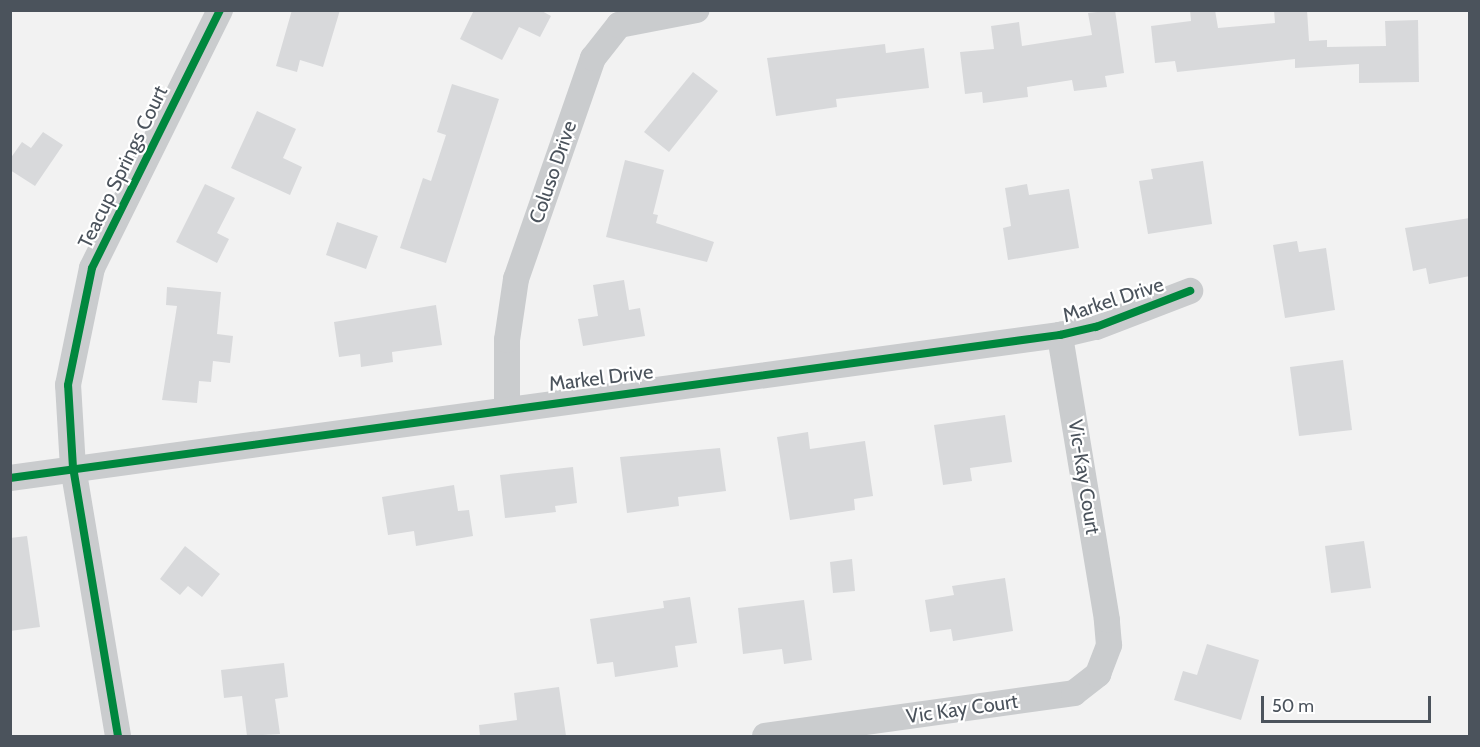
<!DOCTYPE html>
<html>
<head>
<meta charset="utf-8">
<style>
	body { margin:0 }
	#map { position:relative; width:1480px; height:747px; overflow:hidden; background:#f2f2f2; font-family:Cabin,sans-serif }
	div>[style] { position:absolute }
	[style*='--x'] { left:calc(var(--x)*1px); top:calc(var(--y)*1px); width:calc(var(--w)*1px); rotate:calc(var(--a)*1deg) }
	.building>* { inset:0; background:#d8d9db }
	.minor>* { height:26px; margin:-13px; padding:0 13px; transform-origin:13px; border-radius:13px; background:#caccce }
	.cycleway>* { height:8px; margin:-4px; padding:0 4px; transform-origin:4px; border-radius:4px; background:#00873e }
	span { translate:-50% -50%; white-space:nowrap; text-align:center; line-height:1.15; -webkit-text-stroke:4.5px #fff; paint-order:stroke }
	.street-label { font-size:20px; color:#4b535c }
	.frame { position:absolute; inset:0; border:12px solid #4b535c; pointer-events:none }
	.scale { position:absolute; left:1261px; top:696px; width:170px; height:27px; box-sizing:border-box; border:3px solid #4b535c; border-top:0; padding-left:8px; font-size:18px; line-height:21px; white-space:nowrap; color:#4b535c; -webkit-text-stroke:4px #fff; paint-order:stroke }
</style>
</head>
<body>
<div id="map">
	<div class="building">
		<i style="clip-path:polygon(292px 10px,340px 10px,323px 67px,300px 60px,297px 72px,276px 66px)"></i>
		<i style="clip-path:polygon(474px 10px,540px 10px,551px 16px,540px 37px,519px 27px,502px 60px,460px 39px)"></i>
		<i style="clip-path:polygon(1115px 10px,1124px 73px,1105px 76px,1107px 87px,1074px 91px,1072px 80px,1027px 87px,1028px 97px,983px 103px,982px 92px,965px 94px,960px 52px,994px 49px,991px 26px,1019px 22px,1022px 46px,1092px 35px,1088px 13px)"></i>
		<i style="clip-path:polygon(1190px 10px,1215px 10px,1218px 28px,1275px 23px,1274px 10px,1307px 10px,1309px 41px,1327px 40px,1327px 47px,1386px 46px,1385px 21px,1418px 20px,1419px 82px,1359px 83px,1359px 64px,1295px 68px,1295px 59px,1177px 72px,1175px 61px,1155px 63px,1151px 26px,1191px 21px)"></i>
		<i style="clip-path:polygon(885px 44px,886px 53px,924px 48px,929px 88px,836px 99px,837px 107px,776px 116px,767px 58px)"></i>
		<i style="clip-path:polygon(693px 72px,718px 91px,669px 152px,644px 132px)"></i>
		<i style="clip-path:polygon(452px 84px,499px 99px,446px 263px,400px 248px,423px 178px,431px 181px,446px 135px,437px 132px)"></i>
		<i style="clip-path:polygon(257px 111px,296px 129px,283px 158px,302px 167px,290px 195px,231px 168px)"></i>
		<i style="clip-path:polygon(43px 132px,63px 145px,35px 186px,10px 170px,10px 159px,22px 142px,31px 148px)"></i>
		<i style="clip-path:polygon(625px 160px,664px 170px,653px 214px,658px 215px,656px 223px,714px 242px,707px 262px,606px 237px)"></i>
		<i style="clip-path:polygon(1203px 161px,1212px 224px,1148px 234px,1139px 181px,1153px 179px,1151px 169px)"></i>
		<i style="clip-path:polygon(205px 184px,235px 198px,217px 233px,229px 239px,217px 263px,176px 242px)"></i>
		<i style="clip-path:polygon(1027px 184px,1029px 195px,1069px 189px,1079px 248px,1008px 260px,1003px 228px,1011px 226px,1005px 188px)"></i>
		<i style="clip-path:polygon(1470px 218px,1470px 276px,1429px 284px,1426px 268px,1413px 271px,1405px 228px)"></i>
		<i style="clip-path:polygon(337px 222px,378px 236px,366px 269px,326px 255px)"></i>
		<i style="clip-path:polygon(1297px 241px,1299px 252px,1326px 248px,1335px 310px,1285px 318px,1273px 245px)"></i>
		<i style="clip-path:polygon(624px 280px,629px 310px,640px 308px,645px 336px,583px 346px,578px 319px,598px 316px,593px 285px)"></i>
		<i style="clip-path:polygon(167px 287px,221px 292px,217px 334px,233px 336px,230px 363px,213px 361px,211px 382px,199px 381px,197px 403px,162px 400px,177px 306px,166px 305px)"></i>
		<i style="clip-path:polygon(436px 305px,442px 345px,392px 352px,393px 362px,361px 367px,360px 354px,339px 357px,334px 322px)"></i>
		<i style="clip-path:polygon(1343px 360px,1352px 430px,1299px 436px,1290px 367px)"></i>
		<i style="clip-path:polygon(1005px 415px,1012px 462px,970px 468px,972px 481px,943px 485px,934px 425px)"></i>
		<i style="clip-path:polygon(808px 432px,810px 449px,865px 441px,873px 496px,854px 499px,855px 510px,790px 520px,777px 437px)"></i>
		<i style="clip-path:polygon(720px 448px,726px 491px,678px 497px,679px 506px,627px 513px,620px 457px)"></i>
		<i style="clip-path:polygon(573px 467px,577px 503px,555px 506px,556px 512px,505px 518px,500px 475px)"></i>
		<i style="clip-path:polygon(454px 485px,458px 511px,469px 510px,473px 536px,416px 546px,414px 531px,388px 535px,382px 497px)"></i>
		<i style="clip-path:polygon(27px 536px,40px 627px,10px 631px,10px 538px)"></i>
		<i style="clip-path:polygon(1364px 541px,1371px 588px,1331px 593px,1325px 546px)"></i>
		<i style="clip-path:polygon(185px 546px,220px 574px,202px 597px,188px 586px,180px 595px,160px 579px)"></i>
		<i style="clip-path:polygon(852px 559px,855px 591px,833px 593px,830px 562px)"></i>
		<i style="clip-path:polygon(1005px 578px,1013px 631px,953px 641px,951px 629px,930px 632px,925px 600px,954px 595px,952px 586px)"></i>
		<i style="clip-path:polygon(690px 597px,697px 643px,675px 646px,678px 667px,615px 677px,613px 662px,597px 664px,590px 619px,664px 608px,663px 601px)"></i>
		<i style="clip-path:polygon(804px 600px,812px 660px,784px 664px,782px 649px,743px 654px,738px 608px)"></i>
		<i style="clip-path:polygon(1207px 644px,1259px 660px,1241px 720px,1174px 700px,1183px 671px,1197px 675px)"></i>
		<i style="clip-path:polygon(284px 663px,288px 697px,275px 699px,280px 734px,247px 736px,242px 696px,224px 698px,221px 670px)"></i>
		<i style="clip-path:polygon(559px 687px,566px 736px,480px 736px,479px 725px,517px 720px,514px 693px)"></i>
	</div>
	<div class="minor">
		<i style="--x:507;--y:407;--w:67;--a:-90"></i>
		<i style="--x:507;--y:340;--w:62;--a:-81.6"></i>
		<i style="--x:516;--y:279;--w:234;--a:-70.8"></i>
		<i style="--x:593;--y:58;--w:42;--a:-51.8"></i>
		<i style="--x:619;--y:25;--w:79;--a:-10.9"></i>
		<i style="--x:10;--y:478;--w:1060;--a:-7.76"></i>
		<i style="--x:1060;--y:335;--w:37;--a:-13"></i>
		<i style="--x:1096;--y:327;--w:101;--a:-21"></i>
		<i style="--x:118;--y:736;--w:272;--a:-99.5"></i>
		<i style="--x:73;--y:468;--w:83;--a:-93.4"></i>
		<i style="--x:68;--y:385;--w:119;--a:-78.4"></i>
		<i style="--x:92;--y:268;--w:288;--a:-63.6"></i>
		<i style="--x:765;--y:736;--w:312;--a:-7.9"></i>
		<i style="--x:1074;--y:693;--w:31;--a:-38"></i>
		<i style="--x:1098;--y:674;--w:31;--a:-69"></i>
		<i style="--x:1109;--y:645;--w:25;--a:-95"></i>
		<i style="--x:1107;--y:620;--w:289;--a:-99.4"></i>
	</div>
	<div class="cycleway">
		<i style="--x:10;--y:478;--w:1060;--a:-7.76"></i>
		<i style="--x:1060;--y:335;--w:37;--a:-13"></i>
		<i style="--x:1096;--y:327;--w:101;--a:-21"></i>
		<i style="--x:118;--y:736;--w:272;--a:-99.5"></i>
		<i style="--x:73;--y:468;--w:83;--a:-93.4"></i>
		<i style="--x:68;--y:385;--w:119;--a:-78.4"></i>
		<i style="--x:92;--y:268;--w:288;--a:-63.6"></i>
	</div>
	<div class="street-label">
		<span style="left:123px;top:167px;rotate:-64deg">Teacup Springs Court</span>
		<span style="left:553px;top:172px;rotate:-71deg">Coluso Drive</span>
		<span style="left:1113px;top:300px;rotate:-18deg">Markel Drive</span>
		<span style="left:601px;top:378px;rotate:-7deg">Markel Drive</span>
		<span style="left:1084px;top:477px;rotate:81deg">Vic-Kay Court</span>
		<span style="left:962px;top:709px;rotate:-8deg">Vic Kay Court</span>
	</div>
	<div class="frame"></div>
	<div class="scale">50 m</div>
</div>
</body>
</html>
